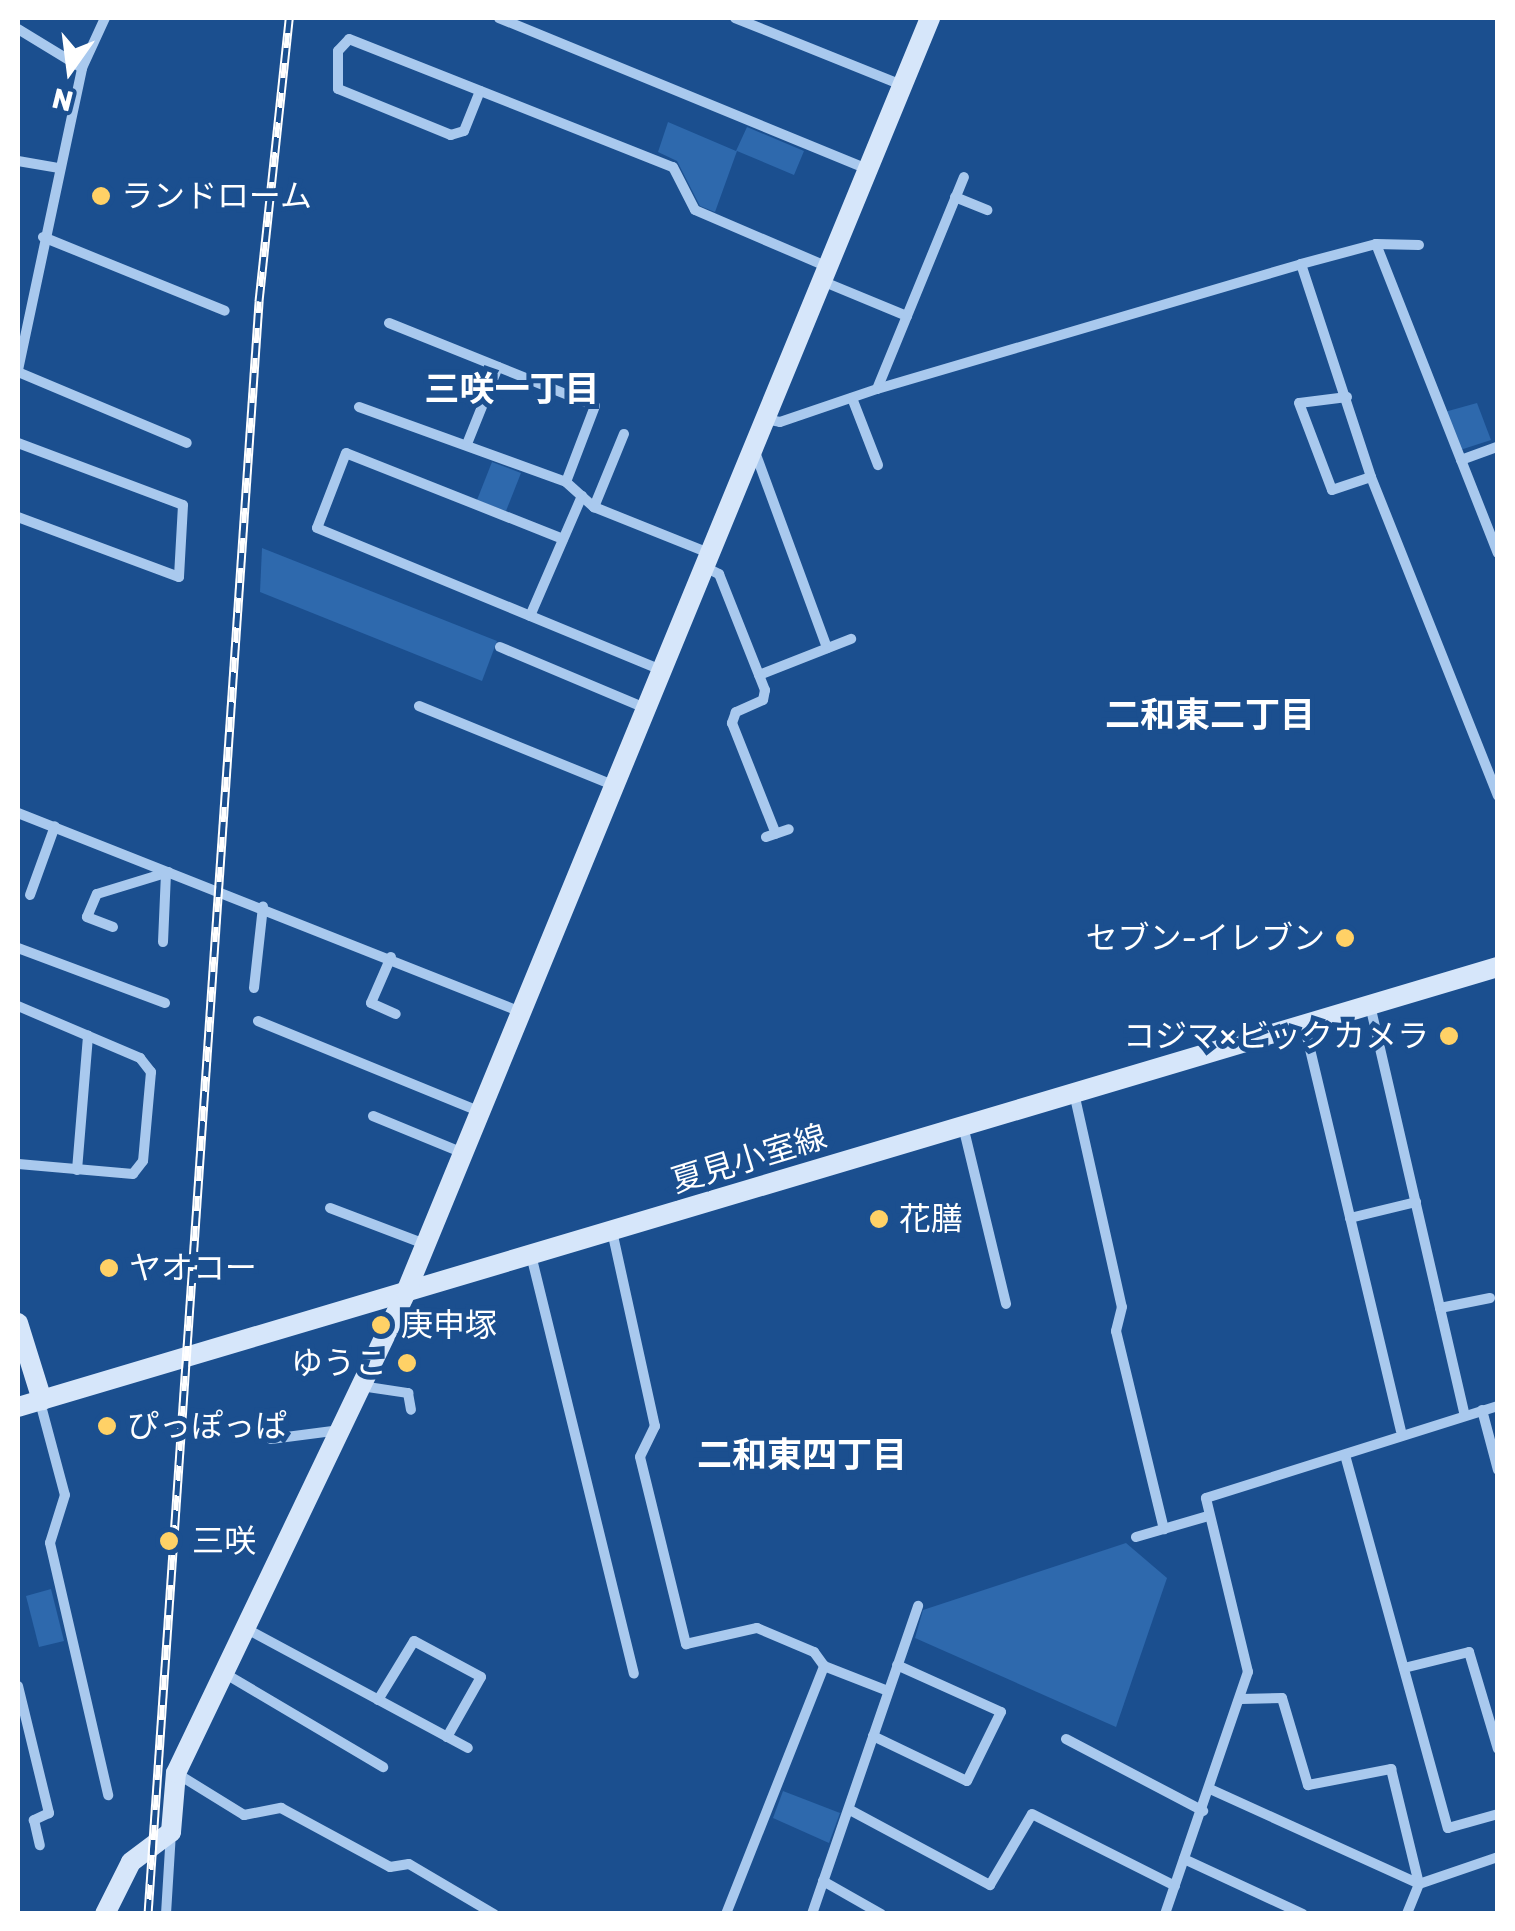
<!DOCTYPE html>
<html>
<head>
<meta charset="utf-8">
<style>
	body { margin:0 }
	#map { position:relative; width:1515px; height:1931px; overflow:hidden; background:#1b4f8f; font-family:Rubik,"Noto Sans JP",sans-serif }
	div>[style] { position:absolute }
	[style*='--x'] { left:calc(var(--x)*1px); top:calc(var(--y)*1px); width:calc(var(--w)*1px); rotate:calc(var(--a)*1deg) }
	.green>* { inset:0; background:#2e69ad }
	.street>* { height:10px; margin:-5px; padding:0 5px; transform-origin:5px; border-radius:5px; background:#a9c9ee }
	.secondary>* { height:20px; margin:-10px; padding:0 10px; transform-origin:10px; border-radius:10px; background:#d6e6fa }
	.rail>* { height:9px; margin-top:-4.5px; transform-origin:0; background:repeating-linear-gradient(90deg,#1b4f8f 0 15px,#fff 0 30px); box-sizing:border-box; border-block:2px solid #fff }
	.dots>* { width:28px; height:28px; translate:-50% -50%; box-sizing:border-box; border:5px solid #1b4f8f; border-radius:50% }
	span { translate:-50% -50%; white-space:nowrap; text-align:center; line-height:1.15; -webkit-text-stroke:10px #1b4f8f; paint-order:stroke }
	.poi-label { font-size:32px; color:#fff }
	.left { translate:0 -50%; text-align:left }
	.right { translate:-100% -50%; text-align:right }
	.street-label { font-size:32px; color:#fff }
	.neighbourhood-label { font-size:35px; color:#fff; font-weight:700 }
	.frame { position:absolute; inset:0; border:20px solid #fff; pointer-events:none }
	.north { position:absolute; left:20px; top:20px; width:100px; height:100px; -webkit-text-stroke:8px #1b4f8f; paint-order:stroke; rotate:194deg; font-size:28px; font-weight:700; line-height:40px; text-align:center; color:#fff }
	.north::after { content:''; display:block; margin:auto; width:35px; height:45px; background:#fff; clip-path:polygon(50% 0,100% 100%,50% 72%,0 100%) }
</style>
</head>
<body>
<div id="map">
	<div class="green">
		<i style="clip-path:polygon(668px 122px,736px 151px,747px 127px,804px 151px,794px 175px,737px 151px,715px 212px,700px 206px,677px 161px,658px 152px)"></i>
		<i style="clip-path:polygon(1477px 403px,1491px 440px,1457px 451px,1441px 413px)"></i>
		<i style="clip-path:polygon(492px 462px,521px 473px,506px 511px,477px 500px)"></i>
		<i style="clip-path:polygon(262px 548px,497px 641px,482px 681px,260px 592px)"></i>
		<i style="clip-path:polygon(1126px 1543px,1167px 1578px,1116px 1727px,915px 1638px,923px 1610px)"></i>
		<i style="clip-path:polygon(51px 1589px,64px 1641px,39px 1647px,26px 1596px)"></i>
		<i style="clip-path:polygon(783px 1791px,840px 1813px,829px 1843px,773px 1818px)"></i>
	</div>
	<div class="street">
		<i style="--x:499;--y:18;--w:399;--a:22.3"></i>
		<i style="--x:735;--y:18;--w:180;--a:21.9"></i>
		<i style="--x:18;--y:29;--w:75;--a:31.4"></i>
		<i style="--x:480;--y:91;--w:43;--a:111.8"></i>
		<i style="--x:464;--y:131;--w:14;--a:163"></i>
		<i style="--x:451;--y:135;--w:122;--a:-157.8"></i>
		<i style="--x:338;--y:89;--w:38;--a:-90"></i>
		<i style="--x:338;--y:51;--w:16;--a:-47"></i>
		<i style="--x:349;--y:39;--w:348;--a:21.6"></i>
		<i style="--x:673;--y:167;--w:48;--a:62.9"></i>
		<i style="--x:695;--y:210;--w:145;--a:23.2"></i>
		<i style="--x:18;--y:161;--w:42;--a:9.7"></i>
		<i style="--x:955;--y:197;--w:35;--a:22"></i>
		<i style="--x:43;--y:237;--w:196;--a:22.1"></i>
		<i style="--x:1376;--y:244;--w:332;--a:68.5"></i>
		<i style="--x:1419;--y:245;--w:43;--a:-178.7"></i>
		<i style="--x:1376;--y:244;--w:78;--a:165.1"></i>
		<i style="--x:1301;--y:264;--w:224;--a:71.8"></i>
		<i style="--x:1371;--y:477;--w:343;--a:68.3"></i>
		<i style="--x:822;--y:281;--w:92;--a:22.4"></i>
		<i style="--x:389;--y:323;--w:222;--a:21.9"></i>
		<i style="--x:595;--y:406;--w:81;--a:110.9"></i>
		<i style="--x:566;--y:482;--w:38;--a:42"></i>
		<i style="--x:594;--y:507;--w:124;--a:21.8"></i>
		<i style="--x:18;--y:370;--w:309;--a:-78"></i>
		<i style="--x:82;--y:68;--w:55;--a:-65.3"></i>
		<i style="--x:18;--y:372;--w:183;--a:22.8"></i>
		<i style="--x:877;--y:389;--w:442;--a:-16.4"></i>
		<i style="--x:1347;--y:397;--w:48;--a:172.9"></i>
		<i style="--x:1299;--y:403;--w:93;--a:69.2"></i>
		<i style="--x:1332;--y:490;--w:41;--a:-18.4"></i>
		<i style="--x:852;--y:398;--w:72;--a:68.8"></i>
		<i style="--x:359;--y:407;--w:220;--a:19.9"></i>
		<i style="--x:765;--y:419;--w:15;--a:11"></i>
		<i style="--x:780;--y:422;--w:102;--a:-18.8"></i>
		<i style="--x:877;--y:389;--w:229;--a:-67.7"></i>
		<i style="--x:18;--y:443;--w:176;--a:20.6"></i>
		<i style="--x:183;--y:505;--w:72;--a:93.2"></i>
		<i style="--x:179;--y:577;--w:172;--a:-159.6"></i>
		<i style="--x:467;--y:444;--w:83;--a:-68.1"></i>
		<i style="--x:755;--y:452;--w:209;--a:69.8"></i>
		<i style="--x:1461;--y:460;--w:38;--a:-20"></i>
		<i style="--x:594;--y:507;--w:79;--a:-67.7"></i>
		<i style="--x:563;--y:539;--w:233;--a:-158.4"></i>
		<i style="--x:346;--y:453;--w:80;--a:111.1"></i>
		<i style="--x:317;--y:528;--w:372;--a:22.4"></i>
		<i style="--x:705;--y:567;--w:16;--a:27"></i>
		<i style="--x:719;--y:574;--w:125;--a:68.4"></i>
		<i style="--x:765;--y:690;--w:10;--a:101"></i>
		<i style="--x:763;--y:700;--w:30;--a:156"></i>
		<i style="--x:736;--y:712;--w:12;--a:110"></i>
		<i style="--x:732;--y:723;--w:119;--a:68.4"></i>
		<i style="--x:530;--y:616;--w:131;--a:-66.6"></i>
		<i style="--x:500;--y:647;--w:157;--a:22.8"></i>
		<i style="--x:759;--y:675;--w:99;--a:-21.4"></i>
		<i style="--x:419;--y:706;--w:209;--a:22.2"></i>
		<i style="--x:18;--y:813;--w:541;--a:21.59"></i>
		<i style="--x:766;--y:837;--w:24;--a:-19"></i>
		<i style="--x:30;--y:895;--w:73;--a:-70.1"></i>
		<i style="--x:113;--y:927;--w:28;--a:-159"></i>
		<i style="--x:87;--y:917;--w:25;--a:-67"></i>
		<i style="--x:97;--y:894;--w:75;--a:-17"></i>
		<i style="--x:163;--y:942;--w:69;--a:-87.5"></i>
		<i style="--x:18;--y:948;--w:157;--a:20.5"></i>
		<i style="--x:391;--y:957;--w:50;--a:113.5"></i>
		<i style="--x:371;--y:1003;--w:27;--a:24"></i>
		<i style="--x:254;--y:988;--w:82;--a:-83.7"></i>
		<i style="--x:1370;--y:1005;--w:421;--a:77"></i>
		<i style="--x:18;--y:1006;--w:133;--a:23.1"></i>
		<i style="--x:140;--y:1058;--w:18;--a:52"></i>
		<i style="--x:151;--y:1072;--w:89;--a:95.1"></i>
		<i style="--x:143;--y:1161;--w:16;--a:128"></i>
		<i style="--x:133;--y:1174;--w:115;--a:-175"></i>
		<i style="--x:258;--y:1021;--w:239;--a:22.2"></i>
		<i style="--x:1304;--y:1024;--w:418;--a:76.6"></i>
		<i style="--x:1074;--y:1093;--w:219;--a:77.4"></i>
		<i style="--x:1122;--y:1307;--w:25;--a:104"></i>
		<i style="--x:1116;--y:1331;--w:204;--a:76.4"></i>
		<i style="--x:373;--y:1116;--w:97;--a:22.3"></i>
		<i style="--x:963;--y:1126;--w:183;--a:76.4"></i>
		<i style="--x:77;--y:1170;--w:135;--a:-85.3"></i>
		<i style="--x:330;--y:1208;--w:102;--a:20.8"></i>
		<i style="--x:1350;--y:1218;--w:68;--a:-13.6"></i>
		<i style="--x:612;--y:1231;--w:200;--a:77.6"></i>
		<i style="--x:655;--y:1426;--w:34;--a:116"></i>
		<i style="--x:640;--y:1457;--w:193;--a:76.2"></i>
		<i style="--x:686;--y:1644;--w:73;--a:-12.7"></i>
		<i style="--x:757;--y:1628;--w:62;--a:22.8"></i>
		<i style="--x:814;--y:1652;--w:17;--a:54"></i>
		<i style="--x:531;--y:1255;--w:431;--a:76.2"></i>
		<i style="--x:1440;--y:1308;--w:51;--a:-11.3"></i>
		<i style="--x:361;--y:1386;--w:48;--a:8.5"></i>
		<i style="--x:408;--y:1393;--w:17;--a:80"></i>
		<i style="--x:40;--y:1402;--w:96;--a:75"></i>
		<i style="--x:65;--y:1495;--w:50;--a:107.4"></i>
		<i style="--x:50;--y:1543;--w:259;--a:77"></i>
		<i style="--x:1482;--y:1410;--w:62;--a:75.1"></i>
		<i style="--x:271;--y:1439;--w:70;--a:-7.4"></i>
		<i style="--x:1345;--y:1455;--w:387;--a:74.6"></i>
		<i style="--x:1448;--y:1828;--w:52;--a:-15.6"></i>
		<i style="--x:1136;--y:1537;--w:72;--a:-16.2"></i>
		<i style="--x:245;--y:1628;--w:253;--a:28.3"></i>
		<i style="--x:1404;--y:1668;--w:67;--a:-13.8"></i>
		<i style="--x:1469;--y:1652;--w:101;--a:73.4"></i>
		<i style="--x:224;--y:1673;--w:185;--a:30.6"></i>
		<i style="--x:18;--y:1686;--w:131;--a:76.3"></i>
		<i style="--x:49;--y:1813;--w:17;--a:155"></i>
		<i style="--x:34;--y:1820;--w:26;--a:77"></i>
		<i style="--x:1241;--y:1699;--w:41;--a:-1.4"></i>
		<i style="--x:1282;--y:1698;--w:91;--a:73.4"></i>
		<i style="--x:1308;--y:1785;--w:85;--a:-10.9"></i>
		<i style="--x:1391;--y:1769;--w:118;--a:76.3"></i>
		<i style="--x:1419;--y:1884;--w:32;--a:112"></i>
		<i style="--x:378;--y:1700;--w:69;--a:-58.6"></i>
		<i style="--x:414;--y:1641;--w:76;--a:28.2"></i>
		<i style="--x:481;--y:1677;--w:69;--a:119.5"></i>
		<i style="--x:873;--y:1736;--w:104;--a:25.6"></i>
		<i style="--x:967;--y:1781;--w:77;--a:-63.8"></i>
		<i style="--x:1001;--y:1712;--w:114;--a:-155.7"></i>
		<i style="--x:1066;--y:1739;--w:155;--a:27.7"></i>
		<i style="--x:176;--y:1773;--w:80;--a:31.7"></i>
		<i style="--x:244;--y:1815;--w:38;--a:-11"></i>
		<i style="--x:281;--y:1808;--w:124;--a:28.4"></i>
		<i style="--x:390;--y:1867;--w:19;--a:-9"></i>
		<i style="--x:409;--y:1864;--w:99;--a:30.5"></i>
		<i style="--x:1210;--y:1789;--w:230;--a:24.4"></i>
		<i style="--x:1419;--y:1884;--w:83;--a:-18.9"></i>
		<i style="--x:850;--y:1810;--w:159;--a:28.2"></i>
		<i style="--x:990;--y:1885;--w:82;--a:-59.4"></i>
		<i style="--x:1032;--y:1814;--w:160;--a:26.7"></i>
		<i style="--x:1184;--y:1859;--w:131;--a:24.8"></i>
		<i style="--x:823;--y:1881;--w:67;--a:29.6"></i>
		<i style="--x:166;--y:1914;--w:81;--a:-86.5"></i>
		<i style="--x:726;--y:1914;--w:267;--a:-68.4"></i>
		<i style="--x:824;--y:1666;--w:69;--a:21.3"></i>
		<i style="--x:812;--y:1914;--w:326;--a:-71"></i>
		<i style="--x:1165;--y:1914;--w:256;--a:-71.1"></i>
		<i style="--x:1248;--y:1672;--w:179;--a:-103.6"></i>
		<i style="--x:1206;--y:1498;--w:306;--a:-17.5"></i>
	</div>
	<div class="secondary">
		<i style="--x:18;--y:1323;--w:81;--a:72.7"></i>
		<i style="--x:18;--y:1407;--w:1544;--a:-16.56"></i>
		<i style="--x:105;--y:1914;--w:58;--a:-63.4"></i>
		<i style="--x:131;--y:1862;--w:50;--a:-36.9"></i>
		<i style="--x:171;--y:1832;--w:59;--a:-85.2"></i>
		<i style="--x:176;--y:1773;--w:533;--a:-64.44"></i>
		<i style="--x:406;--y:1292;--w:1378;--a:-67.64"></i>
	</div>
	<div class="rail">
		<i style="--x:148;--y:1914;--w:1617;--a:-86.06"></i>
		<i style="--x:259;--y:301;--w:285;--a:-83.9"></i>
	</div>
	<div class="dots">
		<i style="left:101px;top:196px;background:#ffd166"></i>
		<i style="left:1345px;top:938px;background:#ffd166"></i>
		<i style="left:1449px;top:1036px;background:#ffd166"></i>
		<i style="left:879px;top:1219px;background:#ffd166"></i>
		<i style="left:109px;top:1268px;background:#ffd166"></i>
		<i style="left:381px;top:1325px;background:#ffd166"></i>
		<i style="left:407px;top:1363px;background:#ffd166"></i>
		<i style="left:107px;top:1426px;background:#ffd166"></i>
		<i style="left:169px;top:1541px;background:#ffd166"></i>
	</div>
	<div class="poi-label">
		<span class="left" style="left:121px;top:196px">ランドローム</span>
		<span class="right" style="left:1325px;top:938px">セブン-イレブン</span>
		<span class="right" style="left:1429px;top:1036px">コジマ×ビックカメラ</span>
		<span class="left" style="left:899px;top:1219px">花膳</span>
		<span class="left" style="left:129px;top:1268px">ヤオコー</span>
		<span class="left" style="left:401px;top:1325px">庚申塚</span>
		<span class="right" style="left:387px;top:1363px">ゆうこ</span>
		<span class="left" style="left:127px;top:1426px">ぴっぽっぱ</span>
		<span class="left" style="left:192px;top:1541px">三咲</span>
	</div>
	<div class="street-label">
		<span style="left:749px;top:1159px;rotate:-17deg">夏見小室線</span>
	</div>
	<div class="neighbourhood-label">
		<span style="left:512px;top:389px">三咲一丁目</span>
		<span style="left:1210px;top:715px">二和東二丁目</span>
		<span style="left:802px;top:1455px">二和東四丁目</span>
	</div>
	<div class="frame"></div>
	<div class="north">N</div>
</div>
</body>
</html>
